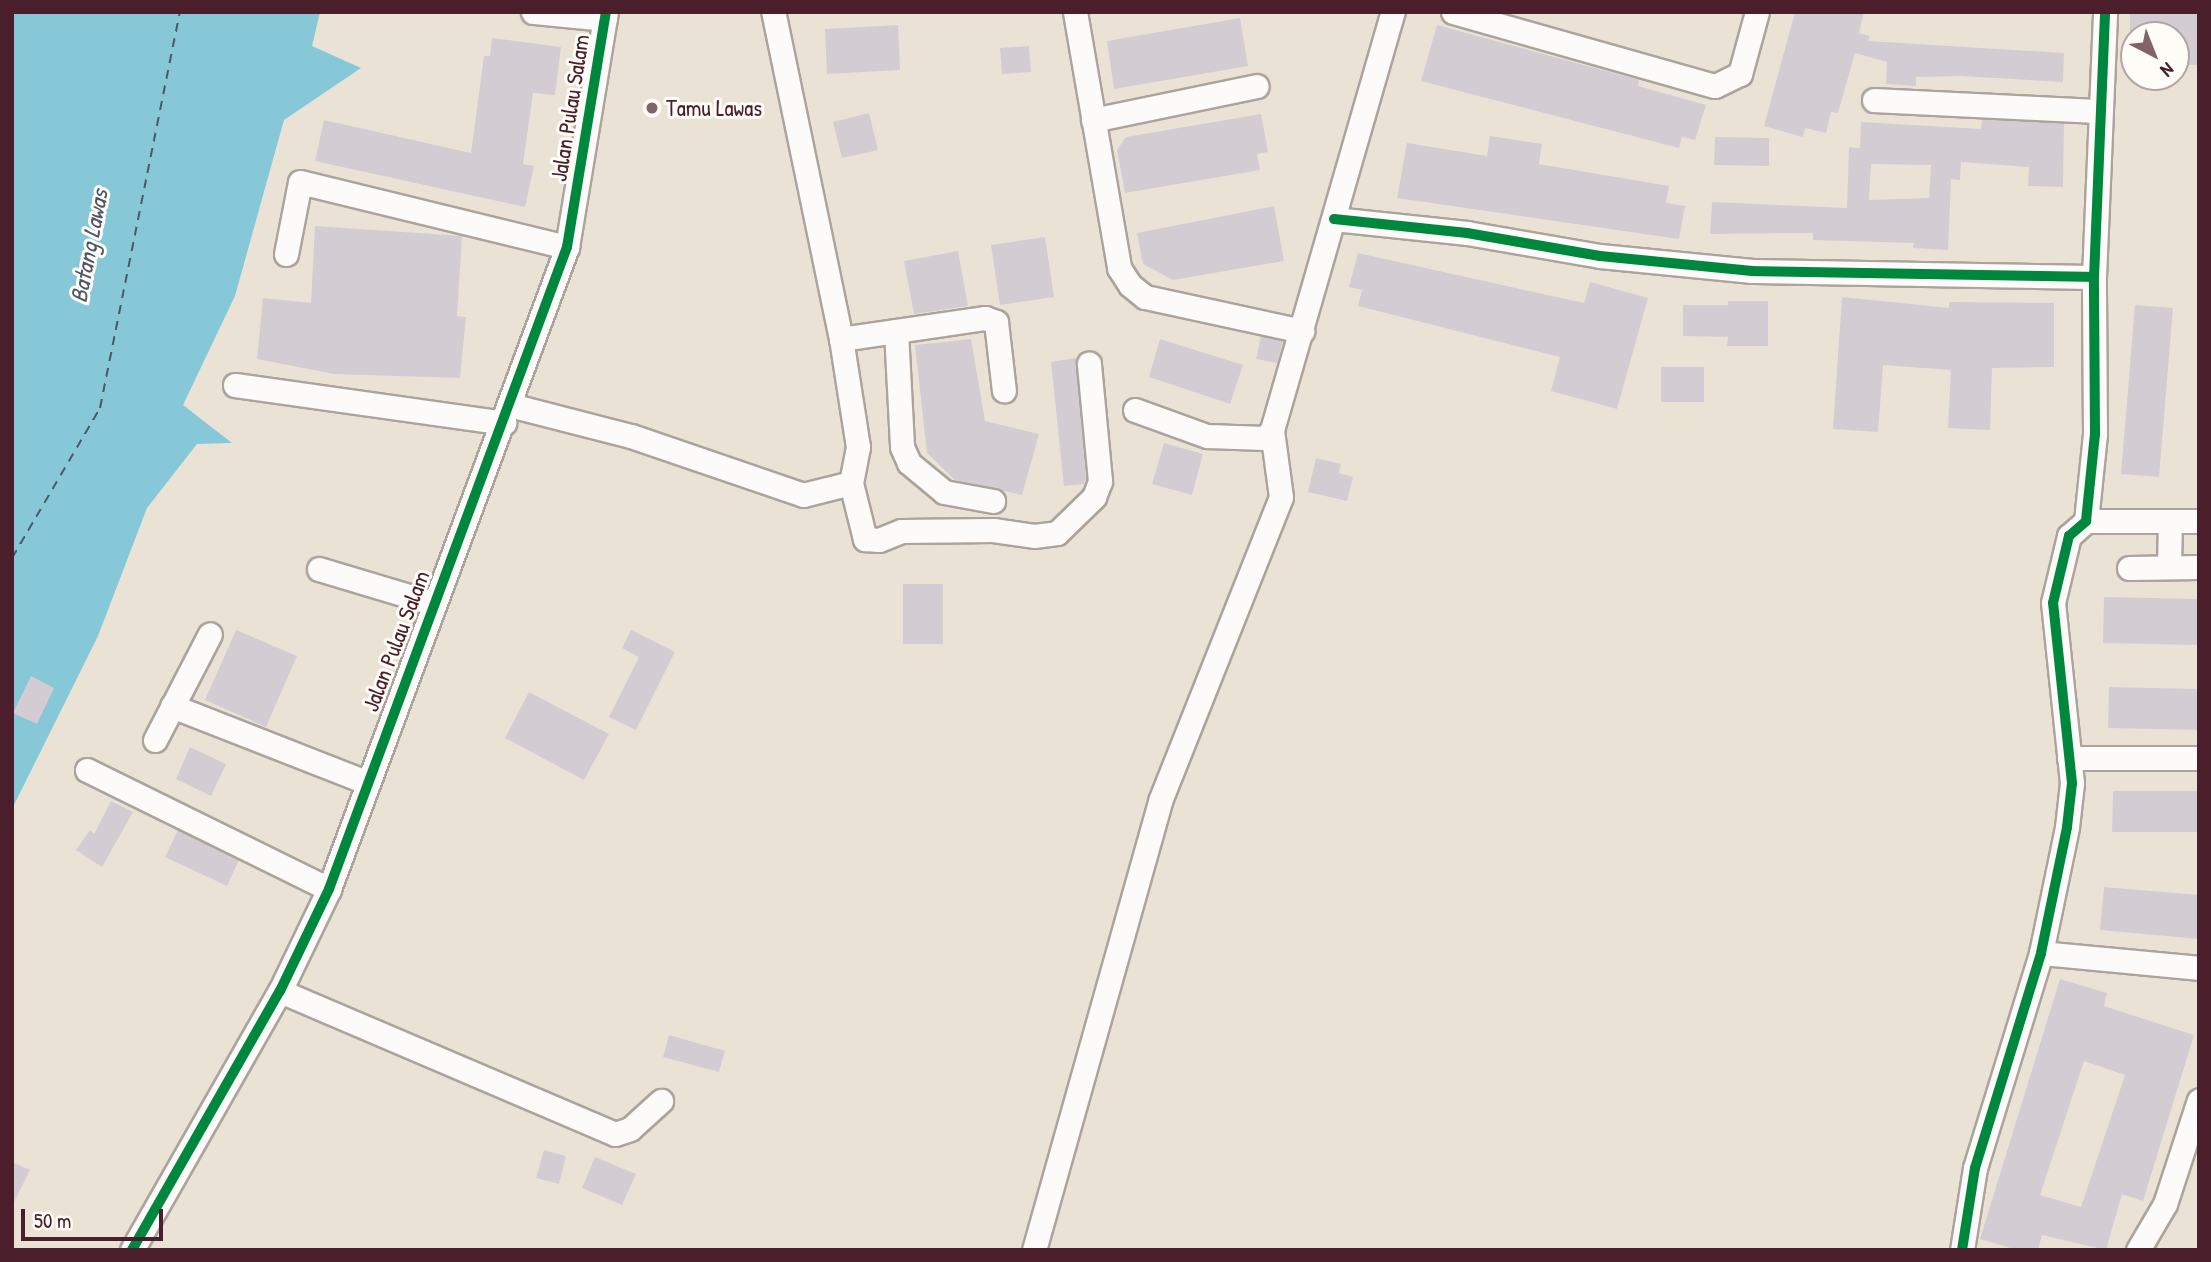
<!DOCTYPE html>
<html>
<head>
<meta charset="utf-8">
<style>
	body { margin:0 }
	#map { position:relative; width:2211px; height:1262px; overflow:hidden; background:#eae3d5; font-family:"Patrick Hand",sans-serif }
	div>[style] { position:absolute }
	[style*='--x'] { left:calc(var(--x)*1px); top:calc(var(--y)*1px); width:calc(var(--w)*1px); rotate:calc(var(--a)*1deg) }
	.water>* { inset:0; background:#86c8d8 }
	.ferry>* { height:2px; margin-top:-1px; transform-origin:0; background:repeating-linear-gradient(90deg,#505668 0 9px,transparent 0 16px) }
	.building>* { inset:0; background:#d3cdd3 }
	.roads { filter:drop-shadow(2px 0 #aca39c) drop-shadow(-2px 0 #aca39c) drop-shadow(0 2px #aca39c) drop-shadow(0 -2px #aca39c) }
	.minor>* { height:23px; margin:-11.5px; padding:0 11.5px; transform-origin:11.5px; border-radius:11.5px; background:#fcfbf9 }
	.cycleway>* { height:10px; margin:-5px; padding:0 5px; transform-origin:5px; border-radius:5px; background:#00873e }
	.dots>* { width:19px; height:19px; translate:-50% -50%; box-sizing:border-box; border:4px solid #fdfcf7; border-radius:50% }
	span { translate:-50% -50%; white-space:nowrap; text-align:center; line-height:1.15; -webkit-text-stroke:6px #fdfcf7; paint-order:stroke }
	.street-label { font-size:23px; color:#4a1f2b }
	.poi-label { font-size:23px; color:#4a1f2b }
	.left { translate:0 -50%; text-align:left }
	.water-label { font-size:24px; color:#505668; font-style:italic }
	.frame { position:absolute; inset:0; border:14px solid #4a1f2b; pointer-events:none }
	.north { position:absolute; left:2120px; top:21px; width:70px; height:70px; box-sizing:border-box; background:#fdfcf7; border:2px solid #b5a4a5; border-radius:50%; rotate:138deg; font-size:19px; font-weight:700; line-height:28px; text-align:center; color:#4a1f2b }
	.north::after { content:''; display:block; margin:auto; width:24px; height:32px; background:#826466; clip-path:polygon(50% 0,100% 100%,50% 72%,0 100%) }
	.scale { position:absolute; left:21px; top:1209px; width:142px; height:32px; box-sizing:border-box; border:4px solid #4a1f2b; border-top:0; padding-left:9px; font-size:21px; line-height:24px; white-space:nowrap; color:#4a1f2b; -webkit-text-stroke:5px #fdfcf7; paint-order:stroke }
</style>
</head>
<body>
<div id="map">
	<div class="water">
		<i style="clip-path:polygon(12px 12px,320px 12px,312px 46px,361px 68px,284px 120px,235px 296px,183px 405px,232px 443px,197px 444px,147px 508px,98px 636px,12px 809px)"></i>
	</div>
	<div class="ferry">
		<i style="--x:12;--y:558;--w:174;--a:-59.6"></i>
		<i style="--x:100;--y:408;--w:404;--a:-78.6"></i>
	</div>
	<div class="building">
		<i style="clip-path:polygon(1795px 12px,1864px 12px,1859px 33px,1870px 36px,1868px 41px,2064px 53px,2063px 82px,1961px 76px,1916px 77px,1916px 86px,1886px 84px,1887px 62px,1855px 53px,1838px 113px,1831px 112px,1826px 133px,1805px 128px,1803px 137px,1764px 126px)"></i>
		<i style="clip-path:polygon(2130px 12px,2199px 12px,2199px 65px,2176px 65px,2176px 35px,2130px 35px)"></i>
		<i style="clip-path:polygon(1240px 18px,1248px 66px,1114px 89px,1107px 41px)"></i>
		<i style="clip-path:polygon(898px 25px,900px 70px,827px 74px,825px 29px)"></i>
		<i style="clip-path:polygon(1437px 25px,1639px 80px,1638px 86px,1706px 105px,1695px 140px,1682px 137px,1679px 148px,1421px 81px)"></i>
		<i style="clip-path:polygon(492px 38px,561px 47px,555px 95px,533px 93px,523px 164px,534px 166px,525px 207px,315px 161px,324px 120px,471px 153px,484px 56px,490px 56px)"></i>
		<i style="clip-path:polygon(1029px 46px,1031px 72px,1002px 74px,1000px 48px)"></i>
		<i style="clip-path:polygon(869px 113px,878px 150px,842px 158px,833px 122px)"></i>
		<i style="clip-path:polygon(1261px 114px,1268px 152px,1257px 154px,1260px 170px,1125px 193px,1117px 150px,1126px 137px)"></i>
		<i style="clip-path:polygon(evenodd,1982px 119px,2064px 123px,2063px 187px,2028px 186px,2029px 167px,1961px 162px,1960px 180px,1951px 179px,1948px 250px,1913px 248px,1914px 243px,1813px 240px,1813px 233px,1710px 234px,1712px 202px,1847px 208px,1849px 147px,1860px 148px,1861px 122px,1981px 129px,1982px 119px,1871px 164px,1931px 165px,1929px 198px,1869px 200px,1871px 164px)"></i>
		<i style="clip-path:polygon(1490px 136px,1542px 144px,1539px 164px,1669px 186px,1666px 203px,1685px 206px,1679px 239px,1397px 198px,1407px 143px,1487px 156px)"></i>
		<i style="clip-path:polygon(1715px 137px,1769px 138px,1769px 166px,1714px 165px)"></i>
		<i style="clip-path:polygon(1274px 206px,1284px 261px,1173px 280px,1143px 264px,1137px 233px)"></i>
		<i style="clip-path:polygon(315px 226px,462px 236px,457px 316px,466px 317px,460px 378px,334px 374px,257px 359px,263px 298px,311px 303px)"></i>
		<i style="clip-path:polygon(1045px 237px,1054px 297px,1000px 305px,991px 245px)"></i>
		<i style="clip-path:polygon(958px 251px,968px 306px,914px 314px,904px 261px)"></i>
		<i style="clip-path:polygon(1358px 253px,1584px 303px,1590px 282px,1648px 298px,1617px 409px,1551px 391px,1560px 357px,1358px 306px,1362px 290px,1349px 287px)"></i>
		<i style="clip-path:polygon(1842px 297px,1949px 308px,1949px 302px,2054px 303px,2054px 367px,1992px 368px,1990px 430px,1948px 428px,1951px 370px,1883px 365px,1878px 432px,1833px 429px)"></i>
		<i style="clip-path:polygon(1728px 301px,1768px 301px,1768px 346px,1727px 346px,1728px 337px,1683px 336px,1683px 305px,1728px 305px)"></i>
		<i style="clip-path:polygon(2135px 305px,2173px 308px,2159px 477px,2121px 474px)"></i>
		<i style="clip-path:polygon(1261px 336px,1283px 341px,1277px 363px,1256px 359px)"></i>
		<i style="clip-path:polygon(971px 339px,985px 421px,1039px 434px,1022px 495px,955px 480px,927px 453px,915px 345px)"></i>
		<i style="clip-path:polygon(1160px 339px,1243px 365px,1230px 404px,1149px 377px)"></i>
		<i style="clip-path:polygon(1076px 358px,1086px 479px,1084px 484px,1064px 486px,1051px 362px)"></i>
		<i style="clip-path:polygon(1661px 367px,1704px 367px,1704px 402px,1661px 402px)"></i>
		<i style="clip-path:polygon(1164px 443px,1203px 454px,1192px 495px,1152px 484px)"></i>
		<i style="clip-path:polygon(1316px 458px,1341px 464px,1339px 473px,1353px 477px,1347px 501px,1308px 492px)"></i>
		<i style="clip-path:polygon(903px 584px,943px 584px,943px 644px,903px 644px)"></i>
		<i style="clip-path:polygon(2104px 597px,2199px 599px,2199px 645px,2103px 643px)"></i>
		<i style="clip-path:polygon(236px 630px,297px 656px,266px 727px,205px 700px)"></i>
		<i style="clip-path:polygon(631px 630px,675px 652px,636px 730px,609px 717px,639px 657px,622px 648px)"></i>
		<i style="clip-path:polygon(31px 676px,54px 688px,37px 724px,13px 713px)"></i>
		<i style="clip-path:polygon(2109px 687px,2199px 689px,2199px 730px,2108px 728px)"></i>
		<i style="clip-path:polygon(529px 692px,609px 734px,584px 780px,505px 738px)"></i>
		<i style="clip-path:polygon(190px 747px,226px 764px,211px 796px,176px 779px)"></i>
		<i style="clip-path:polygon(2113px 791px,2199px 791px,2199px 832px,2112px 832px)"></i>
		<i style="clip-path:polygon(111px 801px,133px 812px,102px 867px,76px 850px,90px 830px,94px 834px)"></i>
		<i style="clip-path:polygon(178px 830px,239px 860px,227px 886px,165px 857px)"></i>
		<i style="clip-path:polygon(2104px 887px,2199px 895px,2199px 939px,2100px 930px)"></i>
		<i style="clip-path:polygon(evenodd,2060px 979px,2107px 993px,2104px 1006px,2194px 1035px,2143px 1201px,2122px 1194px,2106px 1250px,2042px 1235px,2038px 1250px,2017px 1250px,1980px 1239px,2060px 979px,2084px 1061px,2125px 1075px,2081px 1207px,2040px 1195px,2084px 1061px)"></i>
		<i style="clip-path:polygon(669px 1035px,725px 1051px,719px 1072px,663px 1057px)"></i>
		<i style="clip-path:polygon(544px 1150px,566px 1156px,559px 1184px,536px 1178px)"></i>
		<i style="clip-path:polygon(595px 1157px,636px 1174px,622px 1205px,582px 1188px)"></i>
		<i style="clip-path:polygon(12px 1162px,30px 1170px,12px 1206px)"></i>
	</div>
	<div class="roads">
		<div class="minor">
			<i style="--x:533;--y:12;--w:72;--a:5.6"></i>
			<i style="--x:1075;--y:12;--w:260;--a:80.2"></i>
			<i style="--x:1119;--y:268;--w:20;--a:57"></i>
			<i style="--x:1130;--y:285;--w:19;--a:39"></i>
			<i style="--x:1145;--y:297;--w:161;--a:12.2"></i>
			<i style="--x:1453;--y:12;--w:272;--a:15.8"></i>
			<i style="--x:1715;--y:86;--w:28;--a:-26"></i>
			<i style="--x:1740;--y:74;--w:64;--a:-74.7"></i>
			<i style="--x:1874;--y:100;--w:227;--a:2.8"></i>
			<i style="--x:1093;--y:120;--w:167;--a:-11.7"></i>
			<i style="--x:1334;--y:219;--w:134;--a:6"></i>
			<i style="--x:1467;--y:233;--w:135;--a:9.8"></i>
			<i style="--x:1600;--y:256;--w:153;--a:5.6"></i>
			<i style="--x:1752;--y:271;--w:342;--a:1"></i>
			<i style="--x:2094;--y:277;--w:265;--a:-87.6"></i>
			<i style="--x:286;--y:254;--w:73;--a:-79"></i>
			<i style="--x:300;--y:182;--w:275;--a:13.7"></i>
			<i style="--x:896;--y:331;--w:116;--a:87"></i>
			<i style="--x:902;--y:447;--w:17;--a:66"></i>
			<i style="--x:909;--y:463;--w:45;--a:39.6"></i>
			<i style="--x:944;--y:492;--w:50;--a:10.4"></i>
			<i style="--x:841;--y:339;--w:146;--a:-8.3"></i>
			<i style="--x:985;--y:318;--w:12;--a:20"></i>
			<i style="--x:996;--y:322;--w:69;--a:83.4"></i>
			<i style="--x:235;--y:385;--w:272;--a:8"></i>
			<i style="--x:510;--y:405;--w:125;--a:14.4"></i>
			<i style="--x:631;--y:436;--w:182;--a:18.9"></i>
			<i style="--x:803;--y:495;--w:49;--a:-14"></i>
			<i style="--x:851;--y:483;--w:37;--a:-79"></i>
			<i style="--x:858;--y:447;--w:109;--a:-98.9"></i>
			<i style="--x:841;--y:339;--w:334;--a:-101.7"></i>
			<i style="--x:1135;--y:410;--w:77;--a:19.9"></i>
			<i style="--x:1207;--y:436;--w:58;--a:2"></i>
			<i style="--x:1265;--y:438;--w:11;--a:-49"></i>
			<i style="--x:1272;--y:430;--w:435;--a:-73.9"></i>
			<i style="--x:851;--y:483;--w:58;--a:76"></i>
			<i style="--x:865;--y:539;--w:14;--a:4"></i>
			<i style="--x:879;--y:540;--w:24;--a:-22"></i>
			<i style="--x:901;--y:531;--w:92;--a:-0.6"></i>
			<i style="--x:993;--y:530;--w:41;--a:8.3"></i>
			<i style="--x:1034;--y:536;--w:23;--a:-7"></i>
			<i style="--x:1057;--y:533;--w:52;--a:-44.2"></i>
			<i style="--x:1094;--y:497;--w:17;--a:-69"></i>
			<i style="--x:1100;--y:481;--w:118;--a:-95.4"></i>
			<i style="--x:2086;--y:521;--w:113;--a:0"></i>
			<i style="--x:2169;--y:567;--w:46;--a:-88.8"></i>
			<i style="--x:2129;--y:568;--w:70;--a:-0.8"></i>
			<i style="--x:319;--y:569;--w:118;--a:16.7"></i>
			<i style="--x:172;--y:706;--w:208;--a:21.4"></i>
			<i style="--x:155;--y:740;--w:119;--a:-62.6"></i>
			<i style="--x:2069;--y:758;--w:130;--a:0"></i>
			<i style="--x:87;--y:770;--w:270;--a:26.2"></i>
			<i style="--x:2041;--y:953;--w:159;--a:5.4"></i>
			<i style="--x:280;--y:991;--w:364;--a:23.1"></i>
			<i style="--x:615;--y:1134;--w:16;--a:-18"></i>
			<i style="--x:630;--y:1129;--w:42;--a:-42.1"></i>
			<i style="--x:132;--y:1250;--w:298;--a:-60.3"></i>
			<i style="--x:280;--y:991;--w:113;--a:-64.3"></i>
			<i style="--x:329;--y:889;--w:685;--a:-69.66"></i>
			<i style="--x:567;--y:247;--w:238;--a:-80.6"></i>
			<i style="--x:1034;--y:1250;--w:466;--a:-74.3"></i>
			<i style="--x:1160;--y:801;--w:327;--a:-68.3"></i>
			<i style="--x:1281;--y:497;--w:68;--a:-97.7"></i>
			<i style="--x:1962;--y:1250;--w:83;--a:-81"></i>
			<i style="--x:1975;--y:1168;--w:225;--a:-72.9"></i>
			<i style="--x:2041;--y:953;--w:129;--a:-78.3"></i>
			<i style="--x:2067;--y:827;--w:44;--a:-83.5"></i>
			<i style="--x:2072;--y:783;--w:181;--a:-96"></i>
			<i style="--x:2053;--y:603;--w:69;--a:-76.6"></i>
			<i style="--x:2069;--y:536;--w:23;--a:-41"></i>
			<i style="--x:2086;--y:521;--w:87;--a:-84.1"></i>
			<i style="--x:2095;--y:434;--w:157;--a:-90.4"></i>
			<i style="--x:2138;--y:1250;--w:53;--a:-59.6"></i>
			<i style="--x:2165;--y:1204;--w:109;--a:-71.9"></i>
		</div>
	</div>
	<div class="cycleway">
		<i style="--x:1334;--y:219;--w:134;--a:6"></i>
		<i style="--x:1467;--y:233;--w:135;--a:9.8"></i>
		<i style="--x:1600;--y:256;--w:153;--a:5.6"></i>
		<i style="--x:1752;--y:271;--w:342;--a:1"></i>
		<i style="--x:2094;--y:277;--w:265;--a:-87.6"></i>
		<i style="--x:132;--y:1250;--w:298;--a:-60.3"></i>
		<i style="--x:280;--y:991;--w:113;--a:-64.3"></i>
		<i style="--x:329;--y:889;--w:685;--a:-69.66"></i>
		<i style="--x:567;--y:247;--w:238;--a:-80.6"></i>
		<i style="--x:1962;--y:1250;--w:83;--a:-81"></i>
		<i style="--x:1975;--y:1168;--w:225;--a:-72.9"></i>
		<i style="--x:2041;--y:953;--w:129;--a:-78.3"></i>
		<i style="--x:2067;--y:827;--w:44;--a:-83.5"></i>
		<i style="--x:2072;--y:783;--w:181;--a:-96"></i>
		<i style="--x:2053;--y:603;--w:69;--a:-76.6"></i>
		<i style="--x:2069;--y:536;--w:23;--a:-41"></i>
		<i style="--x:2086;--y:521;--w:87;--a:-84.1"></i>
		<i style="--x:2095;--y:434;--w:157;--a:-90.4"></i>
	</div>
	<div class="dots">
		<i style="left:652px;top:108px;background:#826466"></i>
	</div>
	<div class="street-label">
		<span style="left:570px;top:108px;rotate:-81deg">Jalan Pulau Salam</span>
		<span style="left:396px;top:641px;rotate:-69deg">Jalan Pulau Salam</span>
	</div>
	<div class="poi-label">
		<span class="left" style="left:666px;top:108px">Tamu Lawas</span>
	</div>
	<div class="water-label">
		<span style="left:89px;top:246px;rotate:-79deg">Batang Lawas</span>
	</div>
	<div class="frame"></div>
	<div class="north">N</div>
	<div class="scale">50 m</div>
</div>
</body>
</html>
